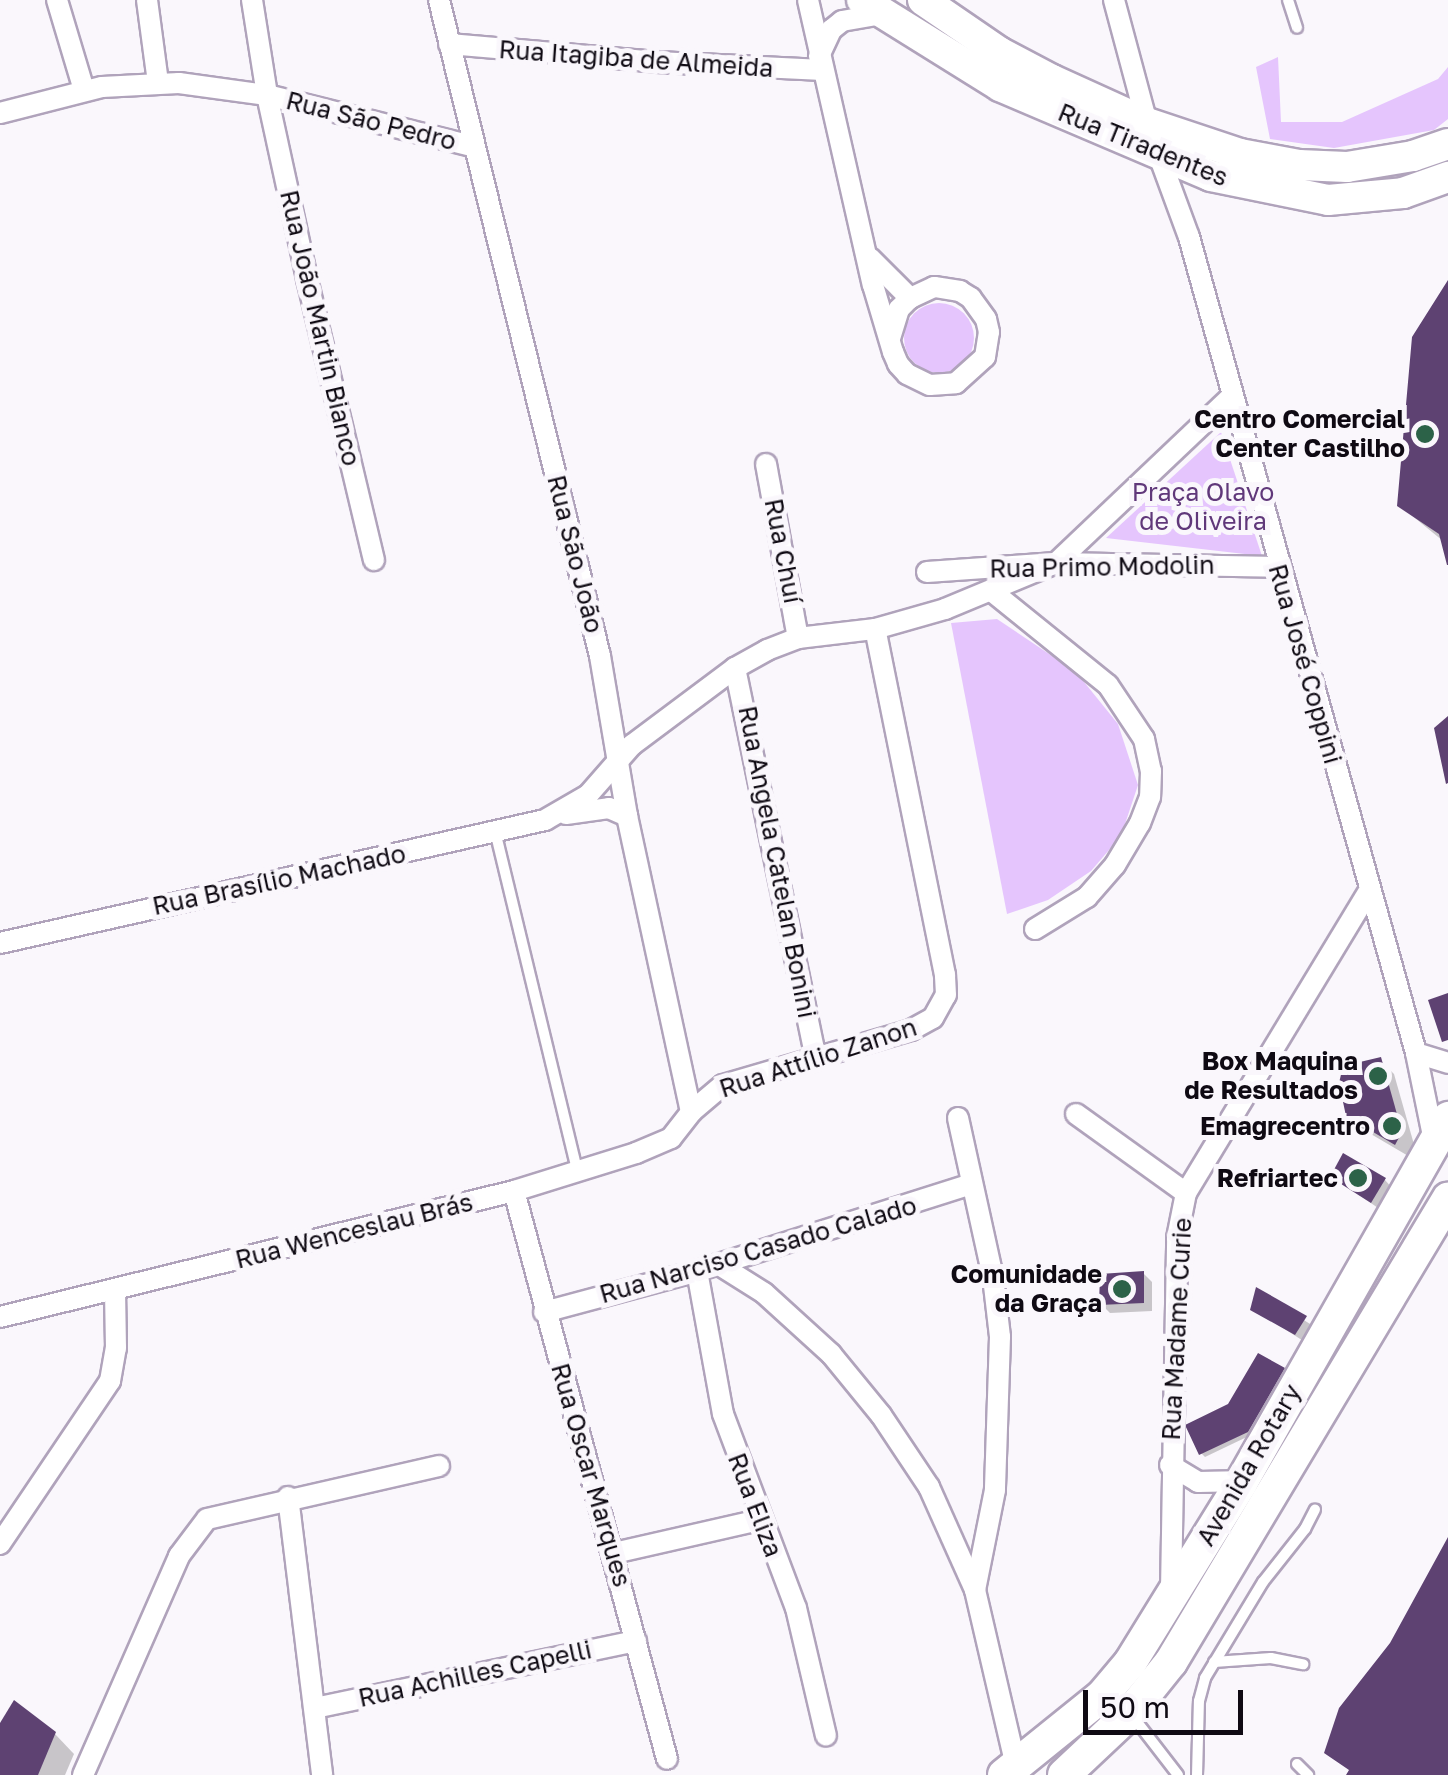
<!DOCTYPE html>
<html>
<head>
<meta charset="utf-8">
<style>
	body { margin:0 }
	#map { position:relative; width:1448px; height:1775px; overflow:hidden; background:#faf7fc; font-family:"Golos Text",sans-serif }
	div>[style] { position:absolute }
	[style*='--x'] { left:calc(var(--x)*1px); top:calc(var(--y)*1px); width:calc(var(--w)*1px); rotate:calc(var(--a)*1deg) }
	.green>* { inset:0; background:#e5c5fd }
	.round { border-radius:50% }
	.shadow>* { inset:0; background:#0003 }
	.building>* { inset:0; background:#5e4272 }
	.roads { filter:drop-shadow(2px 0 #b0a3bb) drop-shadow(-2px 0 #b0a3bb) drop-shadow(0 2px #b0a3bb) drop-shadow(0 -2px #b0a3bb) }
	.service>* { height:10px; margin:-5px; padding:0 5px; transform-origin:5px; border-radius:5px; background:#fff }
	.minor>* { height:20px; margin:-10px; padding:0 10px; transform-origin:10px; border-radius:10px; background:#fff }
	.secondary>* { height:30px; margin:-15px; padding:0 15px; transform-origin:15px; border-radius:15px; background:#fff }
	.primary>* { height:32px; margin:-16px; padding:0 16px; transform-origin:16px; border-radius:16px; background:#fff }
	.dots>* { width:28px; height:28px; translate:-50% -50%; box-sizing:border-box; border:5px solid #faf7fc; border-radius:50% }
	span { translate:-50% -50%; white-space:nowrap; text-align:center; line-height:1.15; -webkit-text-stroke:10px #faf7fc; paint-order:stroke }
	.street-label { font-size:25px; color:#0f0a13 }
	.poi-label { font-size:25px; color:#0f0a13; font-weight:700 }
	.right { translate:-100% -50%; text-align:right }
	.park-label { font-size:25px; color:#60387a }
	.scale { position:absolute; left:1083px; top:1690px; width:160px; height:45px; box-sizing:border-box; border:5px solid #0f0a13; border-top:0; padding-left:12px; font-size:30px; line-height:35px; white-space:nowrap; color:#0f0a13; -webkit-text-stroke:8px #faf7fc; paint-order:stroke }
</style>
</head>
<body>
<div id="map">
	<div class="green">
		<i style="clip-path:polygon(1278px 57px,1281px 122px,1342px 122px,1438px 79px,1448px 67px,1448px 119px,1434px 130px,1334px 148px,1270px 139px,1256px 67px)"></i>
		<i class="round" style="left:904px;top:303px;width:70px;height:70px"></i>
		<i style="clip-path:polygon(1221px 432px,1262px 556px,1106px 538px)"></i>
		<i style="clip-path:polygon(997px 619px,1076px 672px,1118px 724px,1138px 785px,1121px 836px,1091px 871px,1048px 900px,1007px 914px,951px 623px)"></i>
	</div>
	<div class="shadow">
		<i style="clip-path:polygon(1448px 285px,1448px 560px,1443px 541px,1399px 505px)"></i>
		<i style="clip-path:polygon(1380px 1060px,1394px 1074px,1415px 1148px,1410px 1157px,1364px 1130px,1348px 1115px)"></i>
		<i style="clip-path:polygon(1333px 1177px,1385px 1180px,1393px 1189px,1381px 1210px)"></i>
		<i style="clip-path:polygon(1143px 1273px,1152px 1282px,1152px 1311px,1110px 1313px,1101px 1304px)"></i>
		<i style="clip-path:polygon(1257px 1291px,1315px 1327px,1305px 1342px,1253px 1309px)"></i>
		<i style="clip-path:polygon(1283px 1370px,1287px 1374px,1251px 1435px,1205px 1457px,1201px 1453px,1230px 1406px)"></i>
		<i style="clip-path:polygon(0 1728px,55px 1734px,74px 1754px,65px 1775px,0 1775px)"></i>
	</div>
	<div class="building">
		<i style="clip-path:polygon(1448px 280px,1448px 565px,1447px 565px,1439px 534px,1397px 506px,1412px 337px)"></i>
		<i style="clip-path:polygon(1448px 716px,1448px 783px,1446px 784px,1434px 728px)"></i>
		<i style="clip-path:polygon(1448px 993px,1448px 1040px,1442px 1042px,1428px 1000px)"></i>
		<i style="clip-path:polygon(1381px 1057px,1402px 1132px,1395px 1145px,1346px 1116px,1339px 1083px,1343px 1066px)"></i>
		<i style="clip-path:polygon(1343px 1153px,1386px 1178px,1371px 1203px,1330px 1177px)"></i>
		<i style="clip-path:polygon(1144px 1271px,1144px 1303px,1099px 1305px,1100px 1274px)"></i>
		<i style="clip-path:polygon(1256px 1287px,1307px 1316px,1295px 1335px,1250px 1310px)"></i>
		<i style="clip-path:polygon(1258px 1353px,1285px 1368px,1248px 1432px,1199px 1455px,1185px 1425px,1228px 1404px)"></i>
		<i style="clip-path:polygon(1448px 1537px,1448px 1775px,1346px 1775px,1349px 1770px,1324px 1753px,1339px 1708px,1390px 1643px)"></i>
		<i style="clip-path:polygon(14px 1700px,56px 1732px,38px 1775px,0 1775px,0 1723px)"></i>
	</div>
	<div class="roads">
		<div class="service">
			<i style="--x:1288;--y:0;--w:29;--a:72"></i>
			<i style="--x:496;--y:835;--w:345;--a:76.4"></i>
			<i style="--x:1214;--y:1662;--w:57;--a:-4"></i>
			<i style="--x:1271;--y:1658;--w:33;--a:11"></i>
			<i style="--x:1134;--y:1718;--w:72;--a:52.3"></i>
			<i style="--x:1297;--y:1764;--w:16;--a:45"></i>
			<i style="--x:1197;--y:1775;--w:74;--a:-88.5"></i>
			<i style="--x:1199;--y:1701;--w:24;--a:-75"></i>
			<i style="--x:1205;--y:1678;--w:112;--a:-58.9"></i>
			<i style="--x:1263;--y:1582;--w:68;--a:-51.6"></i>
			<i style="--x:1305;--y:1529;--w:22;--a:-63"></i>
		</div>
		<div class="minor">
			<i style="--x:57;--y:0;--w:94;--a:73.3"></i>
			<i style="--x:147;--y:0;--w:83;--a:82.4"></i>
			<i style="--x:252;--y:0;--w:96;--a:81"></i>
			<i style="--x:267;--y:95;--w:188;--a:77.7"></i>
			<i style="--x:307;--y:279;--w:289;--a:76.6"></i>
			<i style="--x:439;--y:0;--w:675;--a:76.21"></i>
			<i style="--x:600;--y:656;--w:162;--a:80.4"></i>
			<i style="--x:627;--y:816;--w:303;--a:77.8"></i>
			<i style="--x:808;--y:0;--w:292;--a:77.2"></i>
			<i style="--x:873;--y:285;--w:70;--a:73.4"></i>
			<i style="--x:893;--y:352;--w:13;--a:67"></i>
			<i style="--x:898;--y:364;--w:13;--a:48"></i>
			<i style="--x:907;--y:374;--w:25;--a:26"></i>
			<i style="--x:930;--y:385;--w:26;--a:-4"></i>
			<i style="--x:956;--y:383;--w:39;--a:-42"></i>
			<i style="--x:985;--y:357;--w:25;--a:-81"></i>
			<i style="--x:989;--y:332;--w:13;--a:-103"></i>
			<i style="--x:986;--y:319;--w:26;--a:-126"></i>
			<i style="--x:971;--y:298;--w:13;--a:-148"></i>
			<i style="--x:960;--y:291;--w:26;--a:-171"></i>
			<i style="--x:934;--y:287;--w:26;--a:155"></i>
			<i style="--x:910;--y:298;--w:16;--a:135"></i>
			<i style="--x:899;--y:309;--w:31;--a:107"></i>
			<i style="--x:1114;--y:0;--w:127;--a:75"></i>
			<i style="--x:1147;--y:123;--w:121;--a:69.8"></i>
			<i style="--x:1189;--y:237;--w:847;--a:74.45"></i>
			<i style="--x:1416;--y:1053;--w:90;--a:78.4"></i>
			<i style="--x:449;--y:44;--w:209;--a:4.9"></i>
			<i style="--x:657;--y:62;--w:166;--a:2.8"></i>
			<i style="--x:819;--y:56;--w:29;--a:-65"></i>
			<i style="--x:831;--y:30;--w:14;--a:-39"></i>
			<i style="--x:842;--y:21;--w:41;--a:-9.9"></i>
			<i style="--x:0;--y:113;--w:105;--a:-14.3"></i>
			<i style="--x:102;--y:87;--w:77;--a:-3"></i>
			<i style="--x:179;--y:83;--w:89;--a:7.8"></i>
			<i style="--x:267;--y:95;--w:214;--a:14"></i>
			<i style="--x:870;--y:258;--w:57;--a:45"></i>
			<i style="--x:766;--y:464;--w:177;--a:79.6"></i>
			<i style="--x:927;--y:572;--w:129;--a:-4"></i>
			<i style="--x:1056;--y:563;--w:222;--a:1"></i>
			<i style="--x:994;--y:593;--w:146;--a:38.9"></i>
			<i style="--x:1108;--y:685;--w:65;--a:56.3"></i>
			<i style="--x:1144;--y:739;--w:33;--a:78"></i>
			<i style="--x:1151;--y:771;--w:26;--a:92"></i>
			<i style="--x:1150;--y:797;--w:28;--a:111"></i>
			<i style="--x:1140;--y:823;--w:49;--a:120.8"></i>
			<i style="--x:1115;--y:865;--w:43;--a:131.2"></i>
			<i style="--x:1087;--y:897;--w:61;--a:148.4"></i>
			<i style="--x:735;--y:668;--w:398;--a:78.3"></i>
			<i style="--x:566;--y:814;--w:43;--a:-7.9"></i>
			<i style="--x:609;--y:808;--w:20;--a:24"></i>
			<i style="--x:0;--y:943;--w:559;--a:-12.72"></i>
			<i style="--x:545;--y:820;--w:50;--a:-30.2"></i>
			<i style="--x:588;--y:795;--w:67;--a:-48.7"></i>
			<i style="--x:632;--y:745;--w:129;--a:-36.8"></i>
			<i style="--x:735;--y:668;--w:37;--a:-29"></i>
			<i style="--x:767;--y:650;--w:33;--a:-21"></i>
			<i style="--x:798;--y:638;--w:78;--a:-6.7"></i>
			<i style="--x:875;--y:629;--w:73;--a:-15.9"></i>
			<i style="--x:945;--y:609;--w:120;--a:-22.5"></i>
			<i style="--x:1056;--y:563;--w:241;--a:-43.5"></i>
			<i style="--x:1416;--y:1053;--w:34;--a:17"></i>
			<i style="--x:1076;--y:1114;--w:135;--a:35.7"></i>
			<i style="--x:958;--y:1118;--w:163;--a:77.6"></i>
			<i style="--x:993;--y:1277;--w:60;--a:83.3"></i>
			<i style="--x:1000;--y:1337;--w:153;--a:91.9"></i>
			<i style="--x:995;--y:1490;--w:102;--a:101.3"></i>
			<i style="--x:514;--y:1191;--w:588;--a:74.92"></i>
			<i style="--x:718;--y:1264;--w:54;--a:32.2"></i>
			<i style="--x:764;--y:1293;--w:91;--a:42.3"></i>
			<i style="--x:831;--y:1354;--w:79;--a:50.7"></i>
			<i style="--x:881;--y:1415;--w:87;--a:56.3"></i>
			<i style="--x:929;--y:1487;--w:113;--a:65.9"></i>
			<i style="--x:975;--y:1590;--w:181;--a:76.9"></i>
			<i style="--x:697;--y:1271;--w:145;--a:79.7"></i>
			<i style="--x:723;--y:1414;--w:207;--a:69.4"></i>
			<i style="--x:796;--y:1608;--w:131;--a:76.8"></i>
			<i style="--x:544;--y:1312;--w:158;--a:-15"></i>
			<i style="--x:697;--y:1271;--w:287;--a:-17.6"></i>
			<i style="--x:0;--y:1317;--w:529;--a:-13.77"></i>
			<i style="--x:514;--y:1191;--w:128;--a:-17.3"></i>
			<i style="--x:636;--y:1153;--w:38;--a:-23"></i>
			<i style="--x:671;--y:1138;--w:33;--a:-52"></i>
			<i style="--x:691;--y:1112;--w:42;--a:-40.2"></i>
			<i style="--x:723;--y:1085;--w:196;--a:-16.3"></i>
			<i style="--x:911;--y:1030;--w:25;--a:-29"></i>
			<i style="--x:933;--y:1018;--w:26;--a:-61"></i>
			<i style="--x:946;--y:995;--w:20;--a:-93"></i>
			<i style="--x:945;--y:975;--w:353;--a:-101.4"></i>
			<i style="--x:1170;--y:1465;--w:33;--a:31"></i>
			<i style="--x:1198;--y:1482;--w:50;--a:-1.1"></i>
			<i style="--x:288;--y:1497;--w:280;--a:83"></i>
			<i style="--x:0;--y:1544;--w:197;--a:-56"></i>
			<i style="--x:110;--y:1381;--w:34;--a:-80"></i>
			<i style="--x:116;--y:1348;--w:56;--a:-91"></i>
			<i style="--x:614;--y:1553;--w:149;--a:-12.8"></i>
			<i style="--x:1171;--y:1591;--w:353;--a:-89"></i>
			<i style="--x:1177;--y:1238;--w:46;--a:-78.7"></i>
			<i style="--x:1186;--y:1193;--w:353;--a:-58.8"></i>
			<i style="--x:315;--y:1708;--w:328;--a:-11.8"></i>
			<i style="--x:83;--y:1775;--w:239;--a:-66.3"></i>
			<i style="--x:179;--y:1556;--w:46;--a:-52.9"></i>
			<i style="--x:207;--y:1519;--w:238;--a:-12.9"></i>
		</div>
		<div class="secondary">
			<i style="--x:862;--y:0;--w:163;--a:31.9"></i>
			<i style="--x:1000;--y:86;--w:229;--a:23.1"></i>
			<i style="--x:1211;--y:176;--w:119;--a:11.6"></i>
			<i style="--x:1328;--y:200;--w:75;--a:-5.3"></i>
			<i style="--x:1403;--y:193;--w:48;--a:-19.6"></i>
			<i style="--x:923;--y:0;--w:92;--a:34.4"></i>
			<i style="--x:999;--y:52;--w:60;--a:27.8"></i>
			<i style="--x:1052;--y:80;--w:104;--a:24.4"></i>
			<i style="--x:1147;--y:123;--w:98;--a:18.4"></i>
			<i style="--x:1240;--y:154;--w:60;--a:10.6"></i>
			<i style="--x:1299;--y:165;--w:48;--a:2.4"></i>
			<i style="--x:1347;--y:167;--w:67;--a:-9.5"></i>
			<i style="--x:1413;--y:156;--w:37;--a:-19"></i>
		</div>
		<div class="primary">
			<i style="--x:1004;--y:1775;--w:126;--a:-38.9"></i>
			<i style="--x:1102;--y:1696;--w:43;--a:-49.7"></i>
			<i style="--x:1130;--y:1663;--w:211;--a:-58.3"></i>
			<i style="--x:1241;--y:1483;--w:420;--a:-60.4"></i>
			<i style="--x:1064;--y:1775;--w:91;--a:-43.2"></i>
			<i style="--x:1130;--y:1713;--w:65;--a:-51.2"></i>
			<i style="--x:1171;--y:1662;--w:540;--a:-59.11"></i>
		</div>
	</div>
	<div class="dots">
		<i style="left:1425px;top:434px;background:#2c6248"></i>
		<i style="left:1378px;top:1076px;background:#2c6248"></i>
		<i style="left:1392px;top:1126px;background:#2c6248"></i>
		<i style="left:1358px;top:1178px;background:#2c6248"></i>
		<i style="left:1122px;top:1289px;background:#2c6248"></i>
	</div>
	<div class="street-label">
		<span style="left:636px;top:59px;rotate:4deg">Rua Itagiba de Almeida</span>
		<span style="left:371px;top:121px;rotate:14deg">Rua São Pedro</span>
		<span style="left:1143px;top:145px;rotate:22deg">Rua Tiradentes</span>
		<span style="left:320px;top:328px;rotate:77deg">Rua João Martin Bianco</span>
		<span style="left:783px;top:551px;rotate:79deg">Rua Chuí</span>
		<span style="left:575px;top:554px;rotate:76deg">Rua São João</span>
		<span style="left:1102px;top:567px;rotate:-1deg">Rua Primo Modolin</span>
		<span style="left:1305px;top:664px;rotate:74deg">Rua José Coppini</span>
		<span style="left:777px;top:862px;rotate:79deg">Rua Angela Catelan Bonini</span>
		<span style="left:279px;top:880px;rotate:-12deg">Rua Brasílio Machado</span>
		<span style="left:818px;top:1058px;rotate:-18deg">Rua Attílio Zanon</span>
		<span style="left:354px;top:1231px;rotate:-14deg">Rua Wenceslau Brás</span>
		<span style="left:758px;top:1250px;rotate:-16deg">Rua Narciso Casado Calado</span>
		<span style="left:1177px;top:1329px;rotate:-87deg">Rua Madame Curie</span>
		<span style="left:1249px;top:1465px;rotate:-60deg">Avenida Rotary</span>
		<span style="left:591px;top:1475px;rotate:74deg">Rua Oscar Marques</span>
		<span style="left:755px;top:1505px;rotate:69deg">Rua Eliza</span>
		<span style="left:475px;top:1674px;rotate:-12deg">Rua Achilles Capelli</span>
	</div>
	<div class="poi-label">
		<span class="right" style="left:1405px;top:434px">Centro Comercial<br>Center Castilho</span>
		<span class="right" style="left:1358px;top:1076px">Box Maquina<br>de Resultados</span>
		<span class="right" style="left:1370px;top:1126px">Emagrecentro</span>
		<span class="right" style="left:1338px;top:1178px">Refriartec</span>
		<span class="right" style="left:1102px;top:1289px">Comunidade<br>da Graça</span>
	</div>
	<div class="park-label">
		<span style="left:1203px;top:507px">Praça Olavo<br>de Oliveira</span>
	</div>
	<div class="scale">50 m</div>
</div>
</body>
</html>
